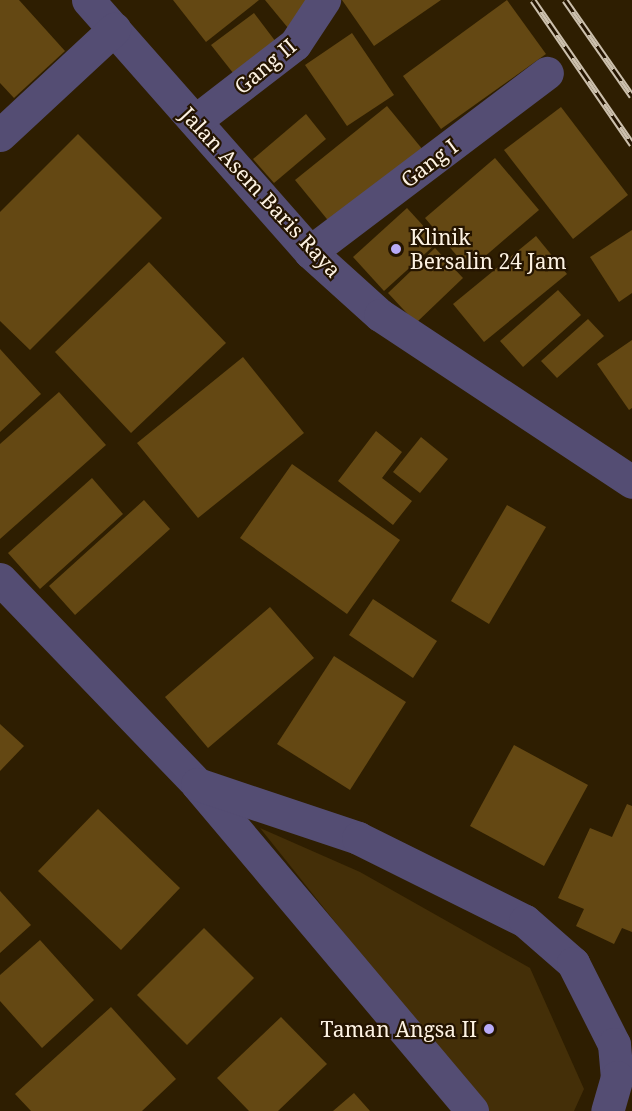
<!DOCTYPE html>
<html>
<head>
<meta charset="utf-8">
<style>
	body { margin:0 }
	#map { position:relative; width:632px; height:1111px; overflow:hidden; background:#2e1e01; font-family:"Noto Serif",serif }
	div>[style] { position:absolute }
	[style*='--x'] { left:calc(var(--x)*1px); top:calc(var(--y)*1px); width:calc(var(--w)*1px); rotate:calc(var(--a)*1deg) }
	.green>* { inset:0; background:#442f08 }
	.building>* { inset:0; background:#644813 }
	.minor>* { height:33px; margin:-16.5px; padding:0 16.5px; transform-origin:16.5px; border-radius:16.5px; background:#544d73 }
	.rail>* { height:7px; margin-top:-3.5px; transform-origin:0; background:repeating-linear-gradient(90deg,#241400 0 14px,#ccc0ad 0 28px); box-sizing:border-box; border-block:2px solid #ccc0ad }
	.dots>* { width:16px; height:16px; translate:-50% -50%; box-sizing:border-box; border:3px solid #241400; border-radius:50% }
	span { translate:-50% -50%; white-space:nowrap; text-align:center; line-height:1.15; -webkit-text-stroke:4.5px #241400; paint-order:stroke }
	.street-label { font-size:21px; color:#fdf2e2 }
	.poi-label { font-size:21px; color:#fdf2e2 }
	.left { translate:0 -50%; text-align:left }
	.right { translate:-100% -50%; text-align:right }
</style>
</head>
<body>
<div id="map">
	<div class="green">
		<i style="clip-path:polygon(260px 828px,360px 872px,530px 968px,584px 1089px,574px 1111px,486px 1111px)"></i>
	</div>
	<div class="building">
		<i style="clip-path:polygon(0 0,19px 0,65px 51px,14px 98px,0 83px)"></i>
		<i style="clip-path:polygon(173px 0,259px 0,206px 42px)"></i>
		<i style="clip-path:polygon(265px 0,311px 0,293px 34px)"></i>
		<i style="clip-path:polygon(342px 0,441px 0,374px 46px)"></i>
		<i style="clip-path:polygon(507px 0,546px 54px,441px 129px,403px 76px)"></i>
		<i style="clip-path:polygon(254px 13px,279px 46px,237px 78px,211px 45px)"></i>
		<i style="clip-path:polygon(352px 33px,394px 95px,347px 126px,305px 65px)"></i>
		<i style="clip-path:polygon(387px 106px,423px 150px,331px 224px,295px 180px)"></i>
		<i style="clip-path:polygon(561px 107px,628px 195px,573px 239px,504px 150px)"></i>
		<i style="clip-path:polygon(306px 114px,326px 139px,274px 183px,253px 159px)"></i>
		<i style="clip-path:polygon(78px 134px,162px 218px,30px 350px,0 321px,0 212px)"></i>
		<i style="clip-path:polygon(495px 158px,539px 210px,469px 270px,425px 218px)"></i>
		<i style="clip-path:polygon(407px 208px,438px 242px,384px 291px,353px 257px)"></i>
		<i style="clip-path:polygon(632px 230px,632px 293px,619px 302px,590px 257px)"></i>
		<i style="clip-path:polygon(536px 236px,567px 274px,484px 342px,453px 304px)"></i>
		<i style="clip-path:polygon(435px 248px,463px 278px,416px 323px,388px 293px)"></i>
		<i style="clip-path:polygon(149px 262px,226px 343px,131px 433px,55px 352px)"></i>
		<i style="clip-path:polygon(558px 290px,581px 315px,523px 367px,500px 341px)"></i>
		<i style="clip-path:polygon(588px 319px,604px 336px,557px 378px,541px 361px)"></i>
		<i style="clip-path:polygon(632px 340px,632px 408px,629px 410px,597px 364px)"></i>
		<i style="clip-path:polygon(0 349px,41px 394px,0 432px)"></i>
		<i style="clip-path:polygon(243px 357px,304px 433px,198px 518px,137px 443px)"></i>
		<i style="clip-path:polygon(59px 392px,106px 445px,0 539px,0 444px)"></i>
		<i style="clip-path:polygon(376px 431px,402px 452px,382px 478px,412px 501px,393px 525px,338px 481px)"></i>
		<i style="clip-path:polygon(421px 437px,448px 459px,420px 493px,393px 472px)"></i>
		<i style="clip-path:polygon(292px 464px,400px 540px,347px 614px,240px 538px)"></i>
		<i style="clip-path:polygon(92px 478px,123px 514px,40px 589px,8px 553px)"></i>
		<i style="clip-path:polygon(144px 500px,170px 529px,75px 615px,49px 586px)"></i>
		<i style="clip-path:polygon(507px 505px,546px 527px,489px 624px,451px 601px)"></i>
		<i style="clip-path:polygon(373px 599px,437px 641px,413px 678px,349px 635px)"></i>
		<i style="clip-path:polygon(270px 607px,314px 658px,208px 748px,165px 697px)"></i>
		<i style="clip-path:polygon(334px 656px,406px 702px,350px 790px,277px 744px)"></i>
		<i style="clip-path:polygon(0 724px,24px 746px,0 771px)"></i>
		<i style="clip-path:polygon(514px 745px,588px 785px,544px 866px,470px 826px)"></i>
		<i style="clip-path:polygon(627px 804px,632px 806px,632px 932px,622px 928px,614px 944px,576px 926px,584px 909px,558px 898px,590px 828px,612px 837px)"></i>
		<i style="clip-path:polygon(98px 809px,180px 888px,121px 950px,38px 871px)"></i>
		<i style="clip-path:polygon(0 891px,31px 925px,0 953px)"></i>
		<i style="clip-path:polygon(204px 928px,254px 978px,187px 1045px,137px 995px)"></i>
		<i style="clip-path:polygon(40px 940px,94px 1000px,42px 1048px,0 1001px,0 975px)"></i>
		<i style="clip-path:polygon(111px 1007px,176px 1079px,142px 1111px,31px 1111px,15px 1094px)"></i>
		<i style="clip-path:polygon(281px 1017px,327px 1064px,278px 1111px,249px 1111px,217px 1078px)"></i>
		<i style="clip-path:polygon(354px 1093px,370px 1111px,333px 1111px)"></i>
	</div>
	<div class="minor">
		<i style="--x:88;--y:0;--w:336;--a:48.6"></i>
		<i style="--x:310;--y:252;--w:94;--a:42"></i>
		<i style="--x:380;--y:315;--w:302;--a:33.5"></i>
		<i style="--x:195;--y:121;--w:126;--a:-37.6"></i>
		<i style="--x:295;--y:44;--w:53;--a:-56.6"></i>
		<i style="--x:0;--y:135;--w:156;--a:-42.9"></i>
		<i style="--x:310;--y:252;--w:297;--a:-37.1"></i>
		<i style="--x:0;--y:579;--w:284;--a:46.1"></i>
		<i style="--x:197;--y:784;--w:427;--a:49.9"></i>
		<i style="--x:197;--y:784;--w:170;--a:18.5"></i>
		<i style="--x:358;--y:838;--w:186;--a:26.4"></i>
		<i style="--x:525;--y:921;--w:64;--a:41.2"></i>
		<i style="--x:573;--y:963;--w:91;--a:63.2"></i>
		<i style="--x:614;--y:1044;--w:33;--a:85"></i>
		<i style="--x:617;--y:1077;--w:35;--a:106"></i>
	</div>
	<div class="rail">
		<i style="--x:533;--y:0;--w:175;--a:55.5"></i>
		<i style="--x:565;--y:0;--w:117;--a:55.1"></i>
	</div>
	<div class="dots">
		<i style="left:396px;top:249px;background:#b9abf7"></i>
		<i style="left:489px;top:1029px;background:#b9abf7"></i>
	</div>
	<div class="street-label">
		<span style="left:265px;top:66px;rotate:-40deg">Gang II</span>
		<span style="left:429px;top:163px;rotate:-37deg">Gang I</span>
		<span style="left:261px;top:192px;rotate:47deg">Jalan Asem Baris Raya</span>
	</div>
	<div class="poi-label">
		<span class="left" style="left:410px;top:249px">Klinik<br>Bersalin 24 Jam</span>
		<span class="right" style="left:477px;top:1029px">Taman Angsa II</span>
	</div>
</div>
</body>
</html>
